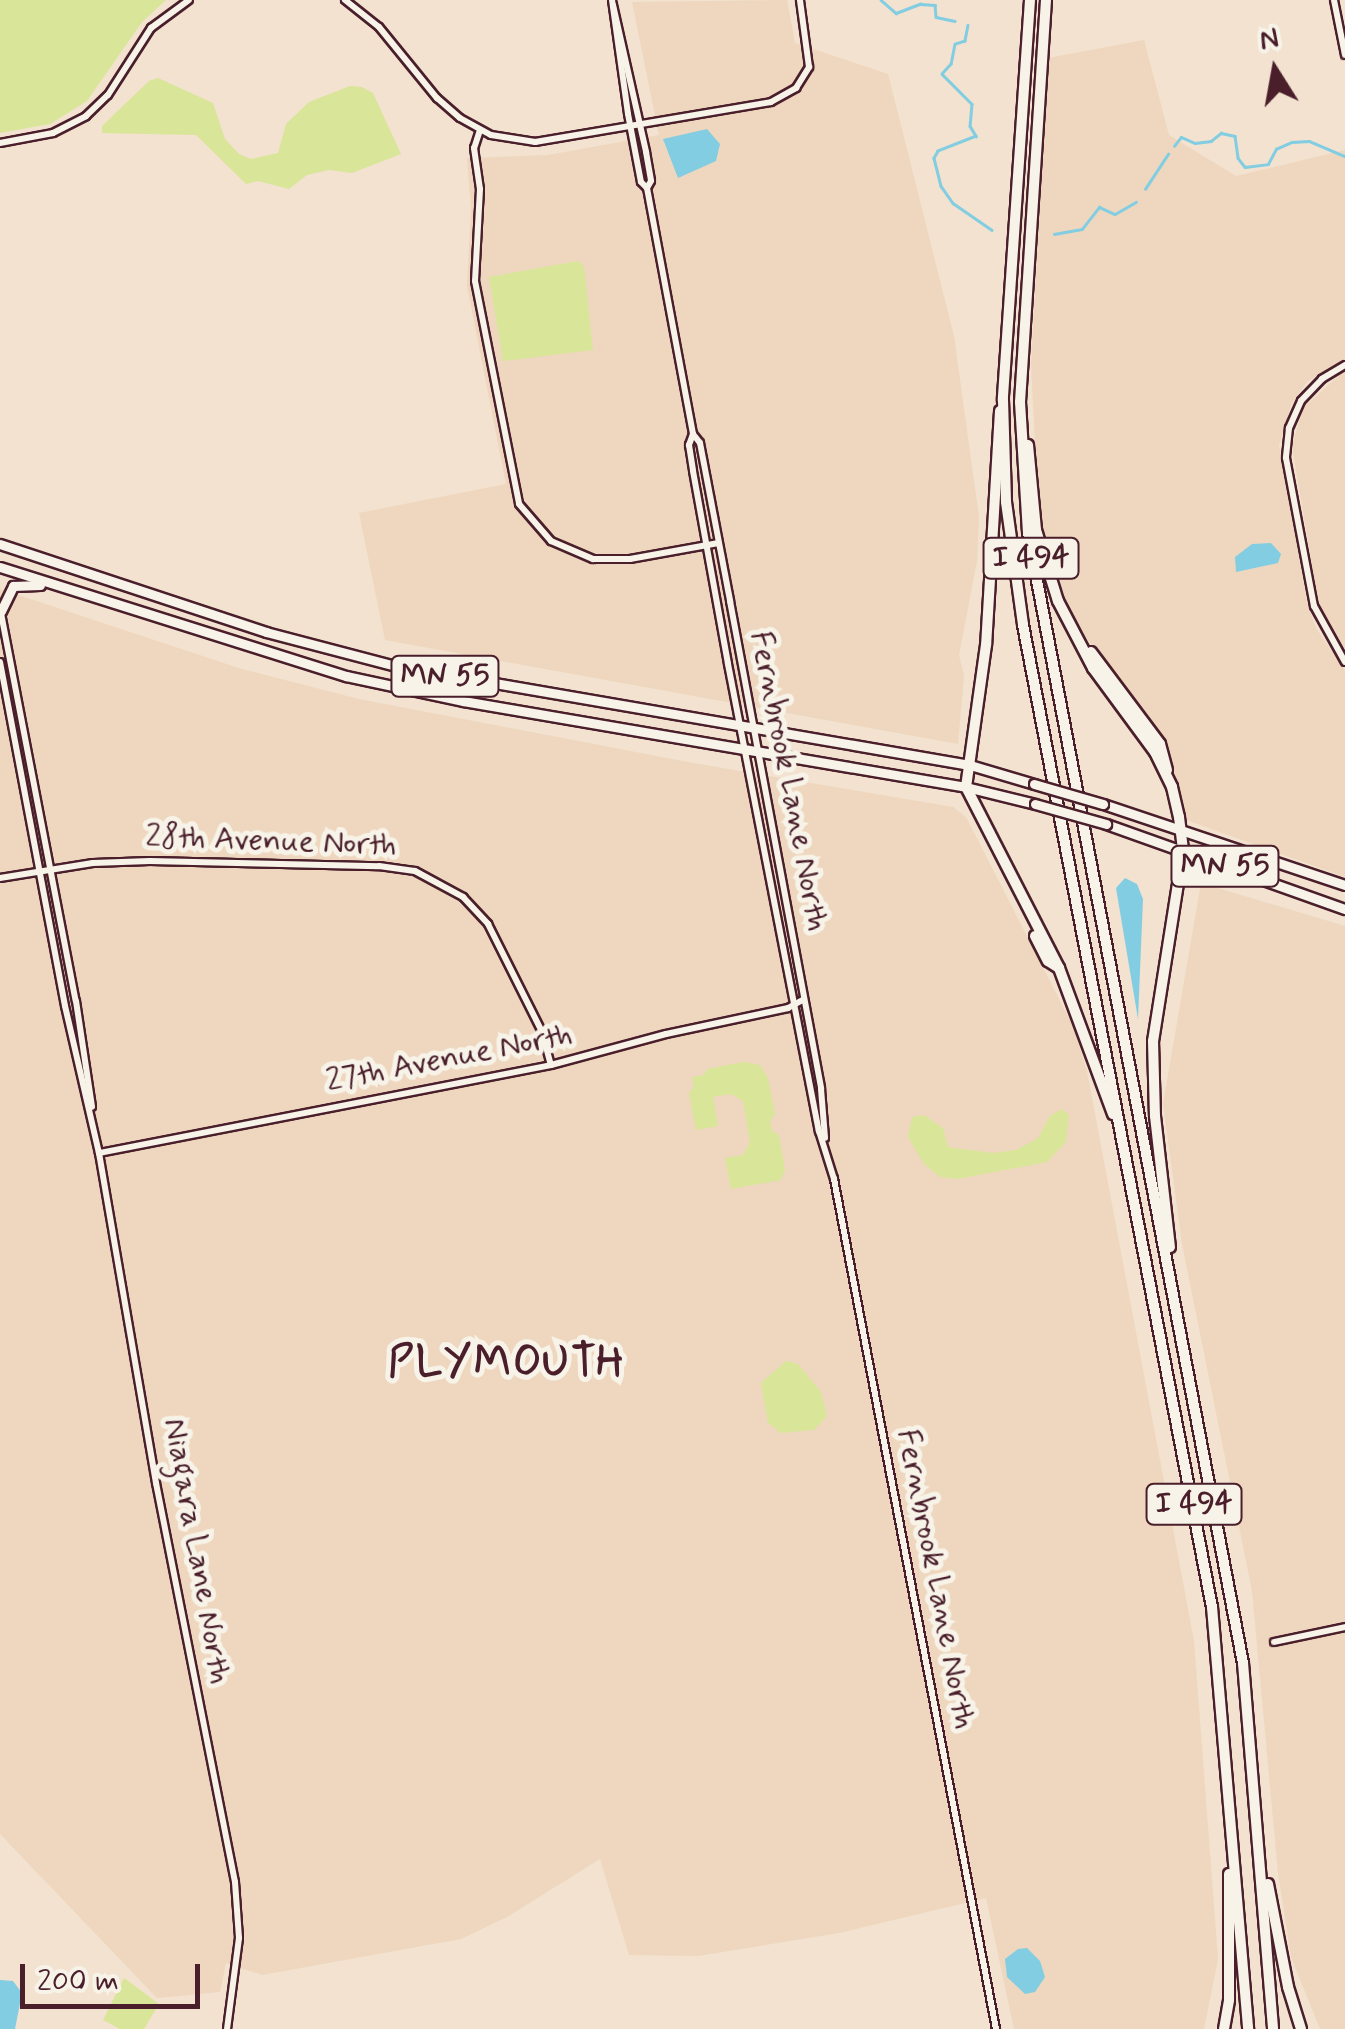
<!DOCTYPE html>
<html>
<head>
<meta charset="utf-8">
<style>
	body { margin:0 }
	#map { position:relative; width:1345px; height:2029px; overflow:hidden; background:#f2e2cf; font-family:Mynerve,sans-serif }
	div>[style] { position:absolute }
	[style*='--x'] { left:calc(var(--x)*1px); top:calc(var(--y)*1px); width:calc(var(--w)*1px); rotate:calc(var(--a)*1deg) }
	.built>* { inset:0; background:#eed7be }
	.green>* { inset:0; background:#d9e598 }
	.water>* { inset:0; background:#82cde2 }
	.stream>* { height:2.5px; margin:-1.25px; padding:0 1.25px; transform-origin:1.25px; border-radius:1.25px; background:#82cde2 }
	.roads { filter:drop-shadow(2px 0 #4a1f2b) drop-shadow(-2px 0 #4a1f2b) drop-shadow(0 2px #4a1f2b) drop-shadow(0 -2px #4a1f2b) }
	.tertiary>* { height:6px; margin:-3px; padding:0 3px; transform-origin:3px; border-radius:3px; background:#f7f3e8 }
	.primary>* { height:9px; margin:-4.5px; padding:0 4.5px; transform-origin:4.5px; border-radius:4.5px; background:#f7f3e8 }
	.trunk>* { height:9px; margin:-4.5px; padding:0 4.5px; transform-origin:4.5px; border-radius:4.5px; background:#f7f3e8 }
	.motorway>* { height:10px; margin:-5px; padding:0 5px; transform-origin:5px; border-radius:5px; background:#f7f3e8 }
	.bridges { filter:drop-shadow(2px 0 #4a1f2b) drop-shadow(-2px 0 #4a1f2b) drop-shadow(0 2px #4a1f2b) drop-shadow(0 -2px #4a1f2b) }
	.trunk-bridge>* { height:9px; margin:-4.5px; padding:0 4.5px; transform-origin:4.5px; border-radius:4.5px; background:#f7f3e8 }
	span { translate:-50% -50%; white-space:nowrap; text-align:center; line-height:1.15; -webkit-text-stroke:10px #f7f3e8; paint-order:stroke }
	.shield-label span { padding:2px 8px; background:#f7f3e8; border:2px solid; border-radius:8px; -webkit-text-stroke-width:0 }
	.shield-label { font-size:30px; color:#4a1f2b; font-weight:700 }
	.street-label { font-size:32px; color:#4a1f2b }
	.district-label { font-size:42px; color:#4a1f2b; font-weight:700; letter-spacing:2.5px }
	.north { position:absolute; left:1225px; top:20px; width:100px; height:100px; -webkit-text-stroke:8px #f7f3e8; paint-order:stroke; rotate:349deg; font-size:28px; font-weight:700; line-height:40px; text-align:center; color:#4a1f2b }
	.north::after { content:''; display:block; margin:auto; width:35px; height:45px; background:#4a1f2b; clip-path:polygon(50% 0,100% 100%,50% 72%,0 100%) }
	.scale { position:absolute; left:20px; top:1964px; width:180px; height:45px; box-sizing:border-box; border:5px solid #4a1f2b; border-top:0; padding-left:12px; font-size:30px; line-height:35px; white-space:nowrap; color:#4a1f2b; -webkit-text-stroke:8px #f7f3e8; paint-order:stroke }
</style>
</head>
<body>
<div id="map">
	<div class="built">
		<i style="clip-path:polygon(787px 0,795px 43px,888px 74px,954px 336px,979px 517px,977px 561px,959px 655px,964px 676px,958px 744px,385px 640px,359px 513px,506px 484px,467px 286px,471px 209px,467px 158px,548px 155px,659px 135px,632px 2px)"></i>
		<i style="clip-path:polygon(1144px 40px,1169px 135px,1236px 176px,1345px 150px,1345px 358px,1307px 382px,1292px 403px,1279px 445px,1307px 603px,1316px 628px,1345px 670px,1345px 877px,1186px 820px,1167px 748px,1098px 656px,1065px 604px,1039px 524px,1031px 364px,1048px 58px)"></i>
		<i style="clip-path:polygon(1345px 370px,1345px 651px,1324px 619px,1316px 589px,1292px 446px,1303px 408px)"></i>
		<i style="clip-path:polygon(0 589px,242px 669px,359px 699px,693px 763px,953px 807px,966px 817px,1073px 1026px,1087px 1071px,1194px 1641px,1218px 1959px,1204px 2029px,1014px 2029px,986px 1898px,839px 1933px,698px 1956px,629px 1955px,600px 1859px,507px 1917px,461px 1939px,262px 1975px,226px 1963px,220px 1992px,157px 1998px,0 1834px)"></i>
		<i style="clip-path:polygon(1201px 883px,1345px 926px,1345px 2029px,1320px 2029px,1291px 1957px,1278px 1873px,1252px 1591px,1182px 1244px,1163px 1104px)"></i>
	</div>
	<div class="green">
		<i style="clip-path:polygon(0 0,166px 0,142px 22px,87px 101px,50px 124px,0 133px)"></i>
		<i style="clip-path:polygon(158px 78px,213px 103px,225px 139px,239px 154px,251px 159px,278px 153px,286px 124px,309px 102px,350px 86px,362px 87px,373px 93px,401px 154px,352px 173px,329px 170px,307px 175px,289px 189px,258px 181px,246px 184px,196px 135px,102px 133px,102px 126px,149px 81px)"></i>
		<i style="clip-path:polygon(578px 261px,584px 267px,593px 350px,503px 361px,489px 277px)"></i>
		<i style="clip-path:polygon(743px 1062px,760px 1065px,768px 1078px,775px 1114px,770px 1121px,772px 1131px,779px 1135px,785px 1170px,781px 1180px,731px 1189px,725px 1158px,743px 1155px,750px 1143px,743px 1101px,731px 1094px,713px 1097px,718px 1126px,696px 1130px,689px 1093px,694px 1087px,692px 1077px,704px 1075px,707px 1069px)"></i>
		<i style="clip-path:polygon(1062px 1109px,1069px 1115px,1066px 1142px,1047px 1162px,958px 1179px,940px 1177px,924px 1164px,908px 1137px,912px 1117px,924px 1115px,943px 1128px,948px 1147px,993px 1153px,1016px 1150px,1038px 1138px,1050px 1116px)"></i>
		<i style="clip-path:polygon(786px 1361px,798px 1364px,821px 1392px,827px 1416px,814px 1430px,781px 1433px,768px 1423px,761px 1383px)"></i>
		<i style="clip-path:polygon(124px 1978px,159px 2004px,144px 2029px,120px 2029px,103px 2020px)"></i>
	</div>
	<div class="water">
		<i style="clip-path:polygon(707px 129px,720px 144px,716px 161px,678px 178px,663px 139px)"></i>
		<i style="clip-path:polygon(1271px 543px,1281px 554px,1278px 563px,1236px 572px,1235px 557px,1252px 544px)"></i>
		<i style="clip-path:polygon(1125px 878px,1137px 884px,1143px 899px,1138px 1019px,1116px 888px)"></i>
		<i style="clip-path:polygon(1027px 1948px,1040px 1961px,1045px 1977px,1035px 1992px,1025px 1994px,1007px 1977px,1005px 1959px,1018px 1949px)"></i>
		<i style="clip-path:polygon(0 1980px,13px 1981px,22px 1993px,15px 2029px,0 2029px)"></i>
	</div>
	<div class="stream">
		<i style="--x:881;--y:0;--w:20;--a:41"></i>
		<i style="--x:896;--y:13;--w:26;--a:-21"></i>
		<i style="--x:920;--y:4;--w:15;--a:4"></i>
		<i style="--x:935;--y:5;--w:12;--a:85"></i>
		<i style="--x:936;--y:17;--w:19;--a:12"></i>
		<i style="--x:968;--y:25;--w:16;--a:101"></i>
		<i style="--x:965;--y:41;--w:10;--a:163"></i>
		<i style="--x:955;--y:44;--w:20;--a:101"></i>
		<i style="--x:951;--y:64;--w:13;--a:132"></i>
		<i style="--x:942;--y:74;--w:42;--a:45"></i>
		<i style="--x:972;--y:104;--w:22;--a:95"></i>
		<i style="--x:970;--y:126;--w:12;--a:59"></i>
		<i style="--x:976;--y:136;--w:41;--a:158.5"></i>
		<i style="--x:938;--y:151;--w:8;--a:120"></i>
		<i style="--x:934;--y:158;--w:29;--a:76"></i>
		<i style="--x:941;--y:186;--w:21;--a:55"></i>
		<i style="--x:953;--y:203;--w:47;--a:34.7"></i>
		<i style="--x:1174;--y:146;--w:11;--a:-52"></i>
		<i style="--x:1181;--y:137;--w:15;--a:23"></i>
		<i style="--x:1195;--y:143;--w:16;--a:-7"></i>
		<i style="--x:1211;--y:141;--w:13;--a:-39"></i>
		<i style="--x:1221;--y:133;--w:14;--a:12"></i>
		<i style="--x:1235;--y:136;--w:22;--a:82"></i>
		<i style="--x:1238;--y:158;--w:11;--a:52"></i>
		<i style="--x:1245;--y:167;--w:23;--a:-7"></i>
		<i style="--x:1268;--y:164;--w:17;--a:-62"></i>
		<i style="--x:1276;--y:149;--w:17;--a:-24"></i>
		<i style="--x:1292;--y:142;--w:17;--a:-3"></i>
		<i style="--x:1309;--y:141;--w:39;--a:23"></i>
		<i style="--x:1145;--y:189;--w:42;--a:-56.7"></i>
		<i style="--x:1054;--y:234;--w:28;--a:-10"></i>
		<i style="--x:1082;--y:229;--w:28;--a:-52"></i>
		<i style="--x:1099;--y:207;--w:17;--a:24"></i>
		<i style="--x:1115;--y:214;--w:24;--a:-30"></i>
	</div>
	<div class="roads">
		<div class="tertiary">
			<i style="--x:345;--y:0;--w:43;--a:38.5"></i>
			<i style="--x:379;--y:27;--w:92;--a:50.8"></i>
			<i style="--x:437;--y:98;--w:30;--a:41"></i>
			<i style="--x:460;--y:118;--w:35;--a:29"></i>
			<i style="--x:491;--y:135;--w:45;--a:9"></i>
			<i style="--x:535;--y:142;--w:239;--a:-9.6"></i>
			<i style="--x:771;--y:102;--w:29;--a:-29"></i>
			<i style="--x:796;--y:88;--w:25;--a:-58"></i>
			<i style="--x:809;--y:67;--w:68;--a:-97.7"></i>
			<i style="--x:612;--y:0;--w:115;--a:82"></i>
			<i style="--x:628;--y:114;--w:69;--a:79.2"></i>
			<i style="--x:641;--y:182;--w:8;--a:45"></i>
			<i style="--x:647;--y:188;--w:250;--a:79.4"></i>
			<i style="--x:693;--y:434;--w:12;--a:110"></i>
			<i style="--x:689;--y:445;--w:26;--a:81"></i>
			<i style="--x:693;--y:471;--w:196;--a:79.7"></i>
			<i style="--x:728;--y:664;--w:476;--a:79"></i>
			<i style="--x:819;--y:1131;--w:50;--a:72.6"></i>
			<i style="--x:834;--y:1179;--w:865;--a:79.21"></i>
			<i style="--x:1334;--y:0;--w:56;--a:78.7"></i>
			<i style="--x:613;--y:5;--w:151;--a:77.3"></i>
			<i style="--x:646;--y:152;--w:29;--a:80"></i>
			<i style="--x:651;--y:181;--w:8;--a:120"></i>
			<i style="--x:480;--y:130;--w:19;--a:108"></i>
			<i style="--x:474;--y:148;--w:41;--a:81.7"></i>
			<i style="--x:480;--y:189;--w:92;--a:93.1"></i>
			<i style="--x:475;--y:281;--w:227;--a:78.8"></i>
			<i style="--x:519;--y:504;--w:49;--a:49.1"></i>
			<i style="--x:551;--y:541;--w:46;--a:23.2"></i>
			<i style="--x:593;--y:559;--w:37;--a:0"></i>
			<i style="--x:630;--y:559;--w:90;--a:-10.2"></i>
			<i style="--x:0;--y:143;--w:54;--a:-10.7"></i>
			<i style="--x:53;--y:133;--w:37;--a:-27"></i>
			<i style="--x:86;--y:116;--w:30;--a:-44"></i>
			<i style="--x:108;--y:95;--w:80;--a:-57.3"></i>
			<i style="--x:151;--y:28;--w:47;--a:-36.4"></i>
			<i style="--x:1345;--y:365;--w:27;--a:149"></i>
			<i style="--x:1322;--y:379;--w:30;--a:134"></i>
			<i style="--x:1301;--y:401;--w:30;--a:114"></i>
			<i style="--x:1289;--y:428;--w:30;--a:96"></i>
			<i style="--x:1286;--y:458;--w:151;--a:79.3"></i>
			<i style="--x:1314;--y:606;--w:64;--a:61"></i>
			<i style="--x:693;--y:434;--w:11;--a:52"></i>
			<i style="--x:700;--y:443;--w:161;--a:79.2"></i>
			<i style="--x:730;--y:601;--w:496;--a:79.4"></i>
			<i style="--x:821;--y:1089;--w:49;--a:85.3"></i>
			<i style="--x:0;--y:608;--w:400;--a:79.1"></i>
			<i style="--x:76;--y:1001;--w:107;--a:81.4"></i>
			<i style="--x:0;--y:662;--w:350;--a:79.3"></i>
			<i style="--x:65;--y:1006;--w:151;--a:77"></i>
			<i style="--x:99;--y:1153;--w:335;--a:80.2"></i>
			<i style="--x:156;--y:1483;--w:407;--a:78.8"></i>
			<i style="--x:235;--y:1882;--w:56;--a:85.9"></i>
			<i style="--x:239;--y:1938;--w:92;--a:97.5"></i>
			<i style="--x:0;--y:878;--w:94;--a:-9.2"></i>
			<i style="--x:93;--y:863;--w:57;--a:-2"></i>
			<i style="--x:150;--y:861;--w:229;--a:1.3"></i>
			<i style="--x:379;--y:866;--w:36;--a:8"></i>
			<i style="--x:415;--y:871;--w:55;--a:28.4"></i>
			<i style="--x:463;--y:897;--w:37;--a:47"></i>
			<i style="--x:488;--y:924;--w:121;--a:63.4"></i>
			<i style="--x:542;--y:1032;--w:34;--a:75"></i>
			<i style="--x:99;--y:1153;--w:460;--a:-11"></i>
			<i style="--x:551;--y:1065;--w:119;--a:-15.1"></i>
			<i style="--x:666;--y:1034;--w:125;--a:-12"></i>
			<i style="--x:788;--y:1008;--w:18;--a:-29"></i>
			<i style="--x:1274;--y:1642;--w:73;--a:-11.9"></i>
		</div>
		<div class="primary">
			<i style="--x:0;--y:544;--w:280;--a:18.3"></i>
			<i style="--x:266;--y:632;--w:134;--a:14.7"></i>
			<i style="--x:396;--y:666;--w:582;--a:9.79"></i>
			<i style="--x:0;--y:567;--w:363;--a:17.5"></i>
			<i style="--x:346;--y:676;--w:120;--a:12.1"></i>
			<i style="--x:463;--y:701;--w:510;--a:9.7"></i>
			<i style="--x:1;--y:611;--w:28;--a:-64"></i>
			<i style="--x:13;--y:586;--w:27;--a:-2"></i>
		</div>
		<div class="trunk">
			<i style="--x:970;--y:765;--w:67;--a:16.5"></i>
			<i style="--x:966;--y:787;--w:71;--a:13.8"></i>
			<i style="--x:1103;--y:804;--w:255;--a:18.5"></i>
			<i style="--x:1106;--y:824;--w:254;--a:19.6"></i>
		</div>
		<div class="motorway">
			<i style="--x:1030;--y:0;--w:401;--a:93.9"></i>
			<i style="--x:1003;--y:400;--w:102;--a:88.3"></i>
			<i style="--x:1006;--y:502;--w:124;--a:82.1"></i>
			<i style="--x:1023;--y:625;--w:1000;--a:79.11"></i>
			<i style="--x:1212;--y:1607;--w:424;--a:85.1"></i>
			<i style="--x:1046;--y:0;--w:403;--a:93.7"></i>
			<i style="--x:1020;--y:402;--w:131;--a:86.5"></i>
			<i style="--x:1028;--y:533;--w:1150;--a:79.23"></i>
			<i style="--x:1243;--y:1663;--w:367;--a:85.3"></i>
			<i style="--x:1000;--y:411;--w:234;--a:93.4"></i>
			<i style="--x:986;--y:645;--w:143;--a:98"></i>
			<i style="--x:966;--y:787;--w:203;--a:62.8"></i>
			<i style="--x:1059;--y:968;--w:156;--a:69.7"></i>
			<i style="--x:1028;--y:445;--w:85;--a:84.6"></i>
			<i style="--x:1036;--y:530;--w:74;--a:72.8"></i>
			<i style="--x:1058;--y:601;--w:76;--a:62.4"></i>
			<i style="--x:1093;--y:668;--w:104;--a:53.6"></i>
			<i style="--x:1155;--y:752;--w:39;--a:64"></i>
			<i style="--x:1172;--y:787;--w:31;--a:77"></i>
			<i style="--x:1179;--y:817;--w:35;--a:83"></i>
			<i style="--x:1183;--y:852;--w:191;--a:99"></i>
			<i style="--x:1153;--y:1041;--w:75;--a:88.5"></i>
			<i style="--x:1155;--y:1116;--w:132;--a:83.5"></i>
			<i style="--x:1091;--y:652;--w:115;--a:53.1"></i>
			<i style="--x:1160;--y:744;--w:27;--a:75"></i>
			<i style="--x:1035;--y:936;--w:28;--a:63"></i>
			<i style="--x:1048;--y:961;--w:13;--a:32"></i>
			<i style="--x:1268;--y:1884;--w:105;--a:79"></i>
			<i style="--x:1288;--y:1987;--w:44;--a:72.8"></i>
			<i style="--x:1224;--y:2029;--w:29;--a:-80"></i>
			<i style="--x:1229;--y:2000;--w:126;--a:-90"></i>
		</div>
	</div>
	<div class="bridges">
		<div class="trunk-bridge">
			<i style="--x:1034;--y:784;--w:72;--a:16.2"></i>
			<i style="--x:1035;--y:804;--w:74;--a:15.7"></i>
		</div>
	</div>
	<div class="shield-label">
		<span style="left:1031px;top:558px">I 494</span>
		<span style="left:445px;top:676px">MN 55</span>
		<span style="left:1225px;top:866px">MN 55</span>
		<span style="left:1194px;top:1504px">I 494</span>
	</div>
	<div class="street-label">
		<span style="left:789px;top:781px;rotate:79deg">Fernbrook Lane North</span>
		<span style="left:271px;top:841px;rotate:2deg">28th Avenue North</span>
		<span style="left:449px;top:1058px;rotate:-11deg">27th Avenue North</span>
		<span style="left:197px;top:1551px;rotate:80deg">Niagara Lane North</span>
		<span style="left:936px;top:1579px;rotate:79deg">Fernbrook Lane North</span>
	</div>
	<div class="district-label">
		<span style="left:507px;top:1364px">PLYMOUTH</span>
	</div>
	<div class="north">N</div>
	<div class="scale">200 m</div>
</div>
</body>
</html>
